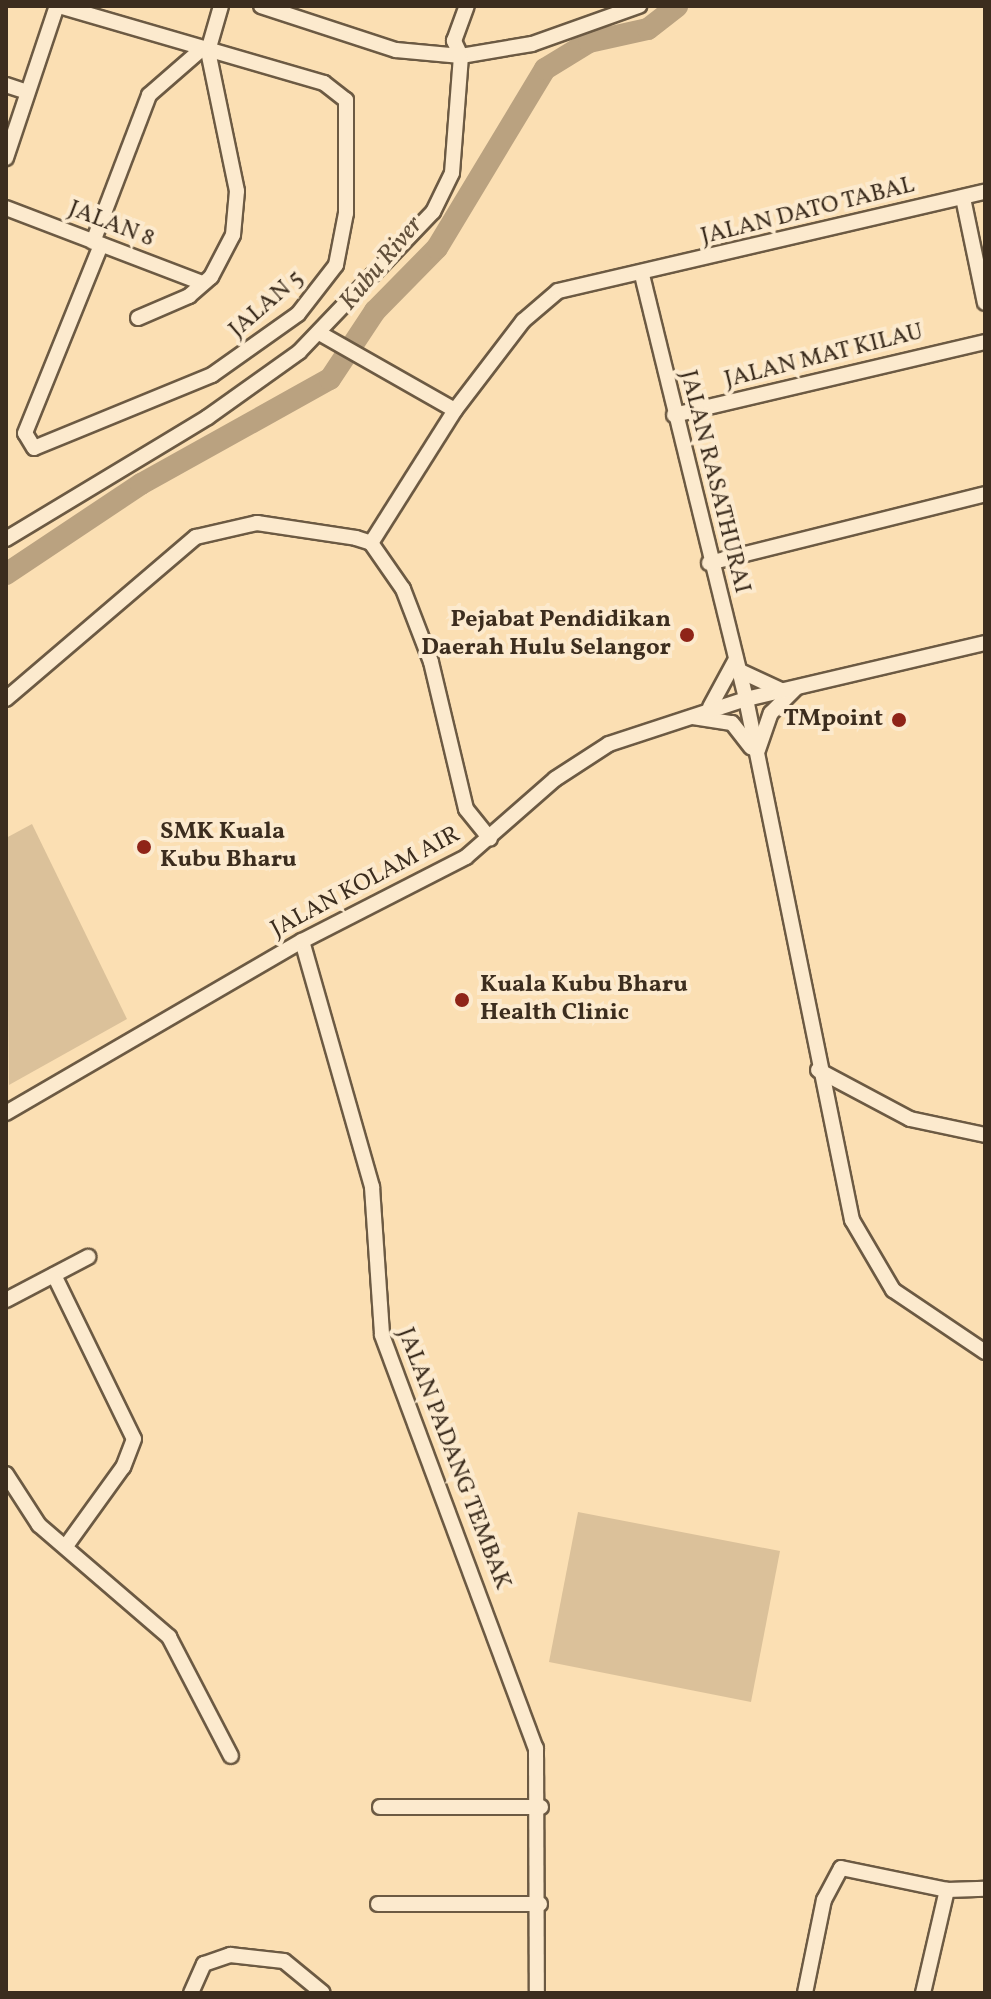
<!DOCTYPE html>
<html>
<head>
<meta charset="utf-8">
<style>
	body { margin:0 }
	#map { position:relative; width:991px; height:1999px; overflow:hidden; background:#fbdfb3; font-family:Vollkorn,serif }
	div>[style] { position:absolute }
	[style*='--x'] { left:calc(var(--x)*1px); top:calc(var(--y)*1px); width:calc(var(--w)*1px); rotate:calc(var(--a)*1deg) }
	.green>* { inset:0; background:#dbc19a }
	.river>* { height:22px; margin:-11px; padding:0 11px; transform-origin:11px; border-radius:11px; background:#baa280 }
	.roads { filter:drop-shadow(2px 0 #6c5a43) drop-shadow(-2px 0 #6c5a43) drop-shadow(0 2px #6c5a43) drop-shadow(0 -2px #6c5a43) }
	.minor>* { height:14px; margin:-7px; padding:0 7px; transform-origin:7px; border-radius:7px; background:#fceace }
	.dots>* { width:22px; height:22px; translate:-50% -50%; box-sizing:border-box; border:4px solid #fceace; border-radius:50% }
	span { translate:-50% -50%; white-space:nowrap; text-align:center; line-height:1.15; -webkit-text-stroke:8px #fceace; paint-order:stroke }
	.street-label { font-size:24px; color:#3c2d1e }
	.poi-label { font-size:24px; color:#3c2d1e; font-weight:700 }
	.right { translate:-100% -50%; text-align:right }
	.left { translate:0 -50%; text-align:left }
	.water-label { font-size:26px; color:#62503b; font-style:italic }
	.frame { position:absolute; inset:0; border:8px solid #3c2d1e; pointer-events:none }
</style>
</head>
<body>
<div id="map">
	<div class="green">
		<i style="clip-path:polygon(32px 824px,127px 1019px,9px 1085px,6px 838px)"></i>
		<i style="clip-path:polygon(578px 1512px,780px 1551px,751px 1702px,549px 1662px)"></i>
	</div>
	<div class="river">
		<i style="--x:6;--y:574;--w:162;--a:-33.7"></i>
		<i style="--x:141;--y:484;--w:216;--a:-29.1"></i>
		<i style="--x:330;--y:379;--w:82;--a:-56.5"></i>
		<i style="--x:375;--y:311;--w:88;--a:-45.5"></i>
		<i style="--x:437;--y:248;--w:209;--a:-58.9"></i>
		<i style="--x:545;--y:69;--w:52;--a:-31.5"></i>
		<i style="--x:589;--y:42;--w:60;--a:-12.4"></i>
		<i style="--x:648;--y:29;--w:37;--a:-38"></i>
	</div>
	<div class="roads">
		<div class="minor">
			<i style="--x:59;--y:6;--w:276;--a:16.2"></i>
			<i style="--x:324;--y:83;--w:28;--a:38"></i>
			<i style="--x:346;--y:100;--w:113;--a:90"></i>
			<i style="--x:346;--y:213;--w:53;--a:100.9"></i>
			<i style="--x:336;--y:265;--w:62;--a:127.8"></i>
			<i style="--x:298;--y:314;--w:105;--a:144.7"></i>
			<i style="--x:212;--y:375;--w:192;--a:157.7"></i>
			<i style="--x:34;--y:448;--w:17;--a:-121"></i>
			<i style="--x:25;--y:433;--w:203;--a:-68"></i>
			<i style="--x:261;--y:6;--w:142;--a:18.1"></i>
			<i style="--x:396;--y:50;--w:65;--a:5.3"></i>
			<i style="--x:461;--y:56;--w:72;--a:-9.6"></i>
			<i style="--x:532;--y:44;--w:114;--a:-19.6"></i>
			<i style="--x:6;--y:85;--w:22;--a:18"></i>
			<i style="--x:6;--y:158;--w:160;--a:-71.5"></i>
			<i style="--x:963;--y:198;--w:107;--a:78.2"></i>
			<i style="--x:6;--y:208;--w:208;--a:20.9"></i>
			<i style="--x:93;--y:242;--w:157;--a:-69.1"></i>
			<i style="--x:149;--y:95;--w:70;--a:-41"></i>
			<i style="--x:642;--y:275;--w:437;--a:76.2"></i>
			<i style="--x:746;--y:699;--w:532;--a:78.5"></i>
			<i style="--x:852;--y:1220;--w:81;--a:59.6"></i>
			<i style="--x:893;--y:1290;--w:111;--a:34"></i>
			<i style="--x:138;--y:318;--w:56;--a:-23.3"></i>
			<i style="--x:189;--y:296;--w:29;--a:-41"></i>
			<i style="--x:211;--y:277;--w:47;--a:-62.4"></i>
			<i style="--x:233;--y:235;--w:44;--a:-84.8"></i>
			<i style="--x:237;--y:191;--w:143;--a:-101.7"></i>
			<i style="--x:208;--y:51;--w:47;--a:-73.9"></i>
			<i style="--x:321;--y:334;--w:154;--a:29.6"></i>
			<i style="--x:674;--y:415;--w:319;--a:-13.2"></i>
			<i style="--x:6;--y:539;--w:236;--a:-31.1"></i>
			<i style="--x:208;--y:417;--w:112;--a:-35.5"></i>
			<i style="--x:299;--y:352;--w:194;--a:-46.3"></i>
			<i style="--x:433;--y:212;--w:43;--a:-64"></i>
			<i style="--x:452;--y:173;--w:117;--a:-85.6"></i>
			<i style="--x:461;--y:56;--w:17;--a:-115"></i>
			<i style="--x:454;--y:41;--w:37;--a:-70"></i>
			<i style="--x:371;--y:543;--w:157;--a:-57.7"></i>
			<i style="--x:455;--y:410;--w:112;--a:-52.6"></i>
			<i style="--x:523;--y:321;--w:46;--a:-40.6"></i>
			<i style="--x:558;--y:291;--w:438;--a:-13.1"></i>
			<i style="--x:709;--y:563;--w:284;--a:-14"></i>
			<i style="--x:738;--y:670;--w:47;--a:24.9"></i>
			<i style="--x:6;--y:699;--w:250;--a:-40.5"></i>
			<i style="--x:196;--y:537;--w:63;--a:-12.9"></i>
			<i style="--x:257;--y:523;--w:100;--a:8.6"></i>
			<i style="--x:356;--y:538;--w:16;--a:18"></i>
			<i style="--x:371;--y:543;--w:56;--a:55.2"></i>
			<i style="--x:403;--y:589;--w:78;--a:69"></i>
			<i style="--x:431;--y:662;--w:151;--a:76.6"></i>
			<i style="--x:466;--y:809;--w:38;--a:51"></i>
			<i style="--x:710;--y:707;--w:52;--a:-61.5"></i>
			<i style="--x:693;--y:717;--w:39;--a:9"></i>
			<i style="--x:732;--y:723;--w:31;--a:52"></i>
			<i style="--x:758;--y:750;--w:39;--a:-71"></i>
			<i style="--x:771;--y:713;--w:35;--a:-45"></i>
			<i style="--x:302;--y:941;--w:256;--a:74.1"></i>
			<i style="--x:372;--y:1187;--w:148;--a:86.1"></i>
			<i style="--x:382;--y:1335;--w:441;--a:69.6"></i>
			<i style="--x:536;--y:1748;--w:245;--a:89.8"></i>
			<i style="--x:818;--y:1070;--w:104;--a:28"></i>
			<i style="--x:910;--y:1119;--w:77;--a:12"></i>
			<i style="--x:6;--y:1113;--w:342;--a:-30.2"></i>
			<i style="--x:302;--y:941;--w:184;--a:-27.1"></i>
			<i style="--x:466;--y:857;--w:118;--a:-41.2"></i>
			<i style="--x:555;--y:779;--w:64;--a:-32.9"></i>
			<i style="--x:609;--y:744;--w:144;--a:-18.2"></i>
			<i style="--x:746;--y:699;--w:245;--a:-13.2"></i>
			<i style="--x:54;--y:1275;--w:182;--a:64"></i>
			<i style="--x:134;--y:1439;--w:30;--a:111"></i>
			<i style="--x:123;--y:1467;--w:97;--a:125.8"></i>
			<i style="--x:6;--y:1300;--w:93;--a:-27.7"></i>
			<i style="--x:6;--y:1474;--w:61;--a:57.1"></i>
			<i style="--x:39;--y:1525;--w:172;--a:40.7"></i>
			<i style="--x:169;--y:1637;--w:134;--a:62.5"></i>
			<i style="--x:380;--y:1807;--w:161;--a:0"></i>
			<i style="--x:378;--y:1904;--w:162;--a:0"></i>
			<i style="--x:191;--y:1993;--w:32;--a:-66"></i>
			<i style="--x:204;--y:1964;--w:28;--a:-19"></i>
			<i style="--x:230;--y:1955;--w:54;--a:6.3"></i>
			<i style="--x:284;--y:1961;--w:50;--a:39.4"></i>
			<i style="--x:805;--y:1993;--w:95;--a:-78.5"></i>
			<i style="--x:824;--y:1900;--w:36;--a:-62"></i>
			<i style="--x:841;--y:1868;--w:108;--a:11.7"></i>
			<i style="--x:947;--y:1890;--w:38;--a:-2"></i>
			<i style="--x:923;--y:1993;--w:106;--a:-76.9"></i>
		</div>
	</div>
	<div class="dots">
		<i style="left:687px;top:635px;background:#8f2418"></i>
		<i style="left:899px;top:720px;background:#8f2418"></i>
		<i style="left:144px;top:847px;background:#8f2418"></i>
		<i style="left:462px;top:1000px;background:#8f2418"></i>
	</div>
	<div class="street-label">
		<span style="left:808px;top:212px;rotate:-14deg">JALAN DATO TABAL</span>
		<span style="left:111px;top:225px;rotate:21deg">JALAN 8</span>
		<span style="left:267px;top:305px;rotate:-41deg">JALAN 5</span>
		<span style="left:824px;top:357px;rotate:-14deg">JALAN MAT KILAU</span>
		<span style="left:714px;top:482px;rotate:76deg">JALAN RASATHURAI</span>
		<span style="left:366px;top:883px;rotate:-28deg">JALAN KOLAM AIR</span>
		<span style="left:453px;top:1459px;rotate:69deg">JALAN PADANG TEMBAK</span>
	</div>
	<div class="poi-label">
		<span class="right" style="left:671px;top:635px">Pejabat Pendidikan<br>Daerah Hulu Selangor</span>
		<span class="right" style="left:883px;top:720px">TMpoint</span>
		<span class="left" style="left:160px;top:847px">SMK Kuala<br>Kubu Bharu</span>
		<span class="left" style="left:480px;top:1000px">Kuala Kubu Bharu<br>Health Clinic</span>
	</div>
	<div class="water-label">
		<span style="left:382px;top:264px;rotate:-50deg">Kubu River</span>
	</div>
	<div class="frame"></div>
</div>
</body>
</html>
